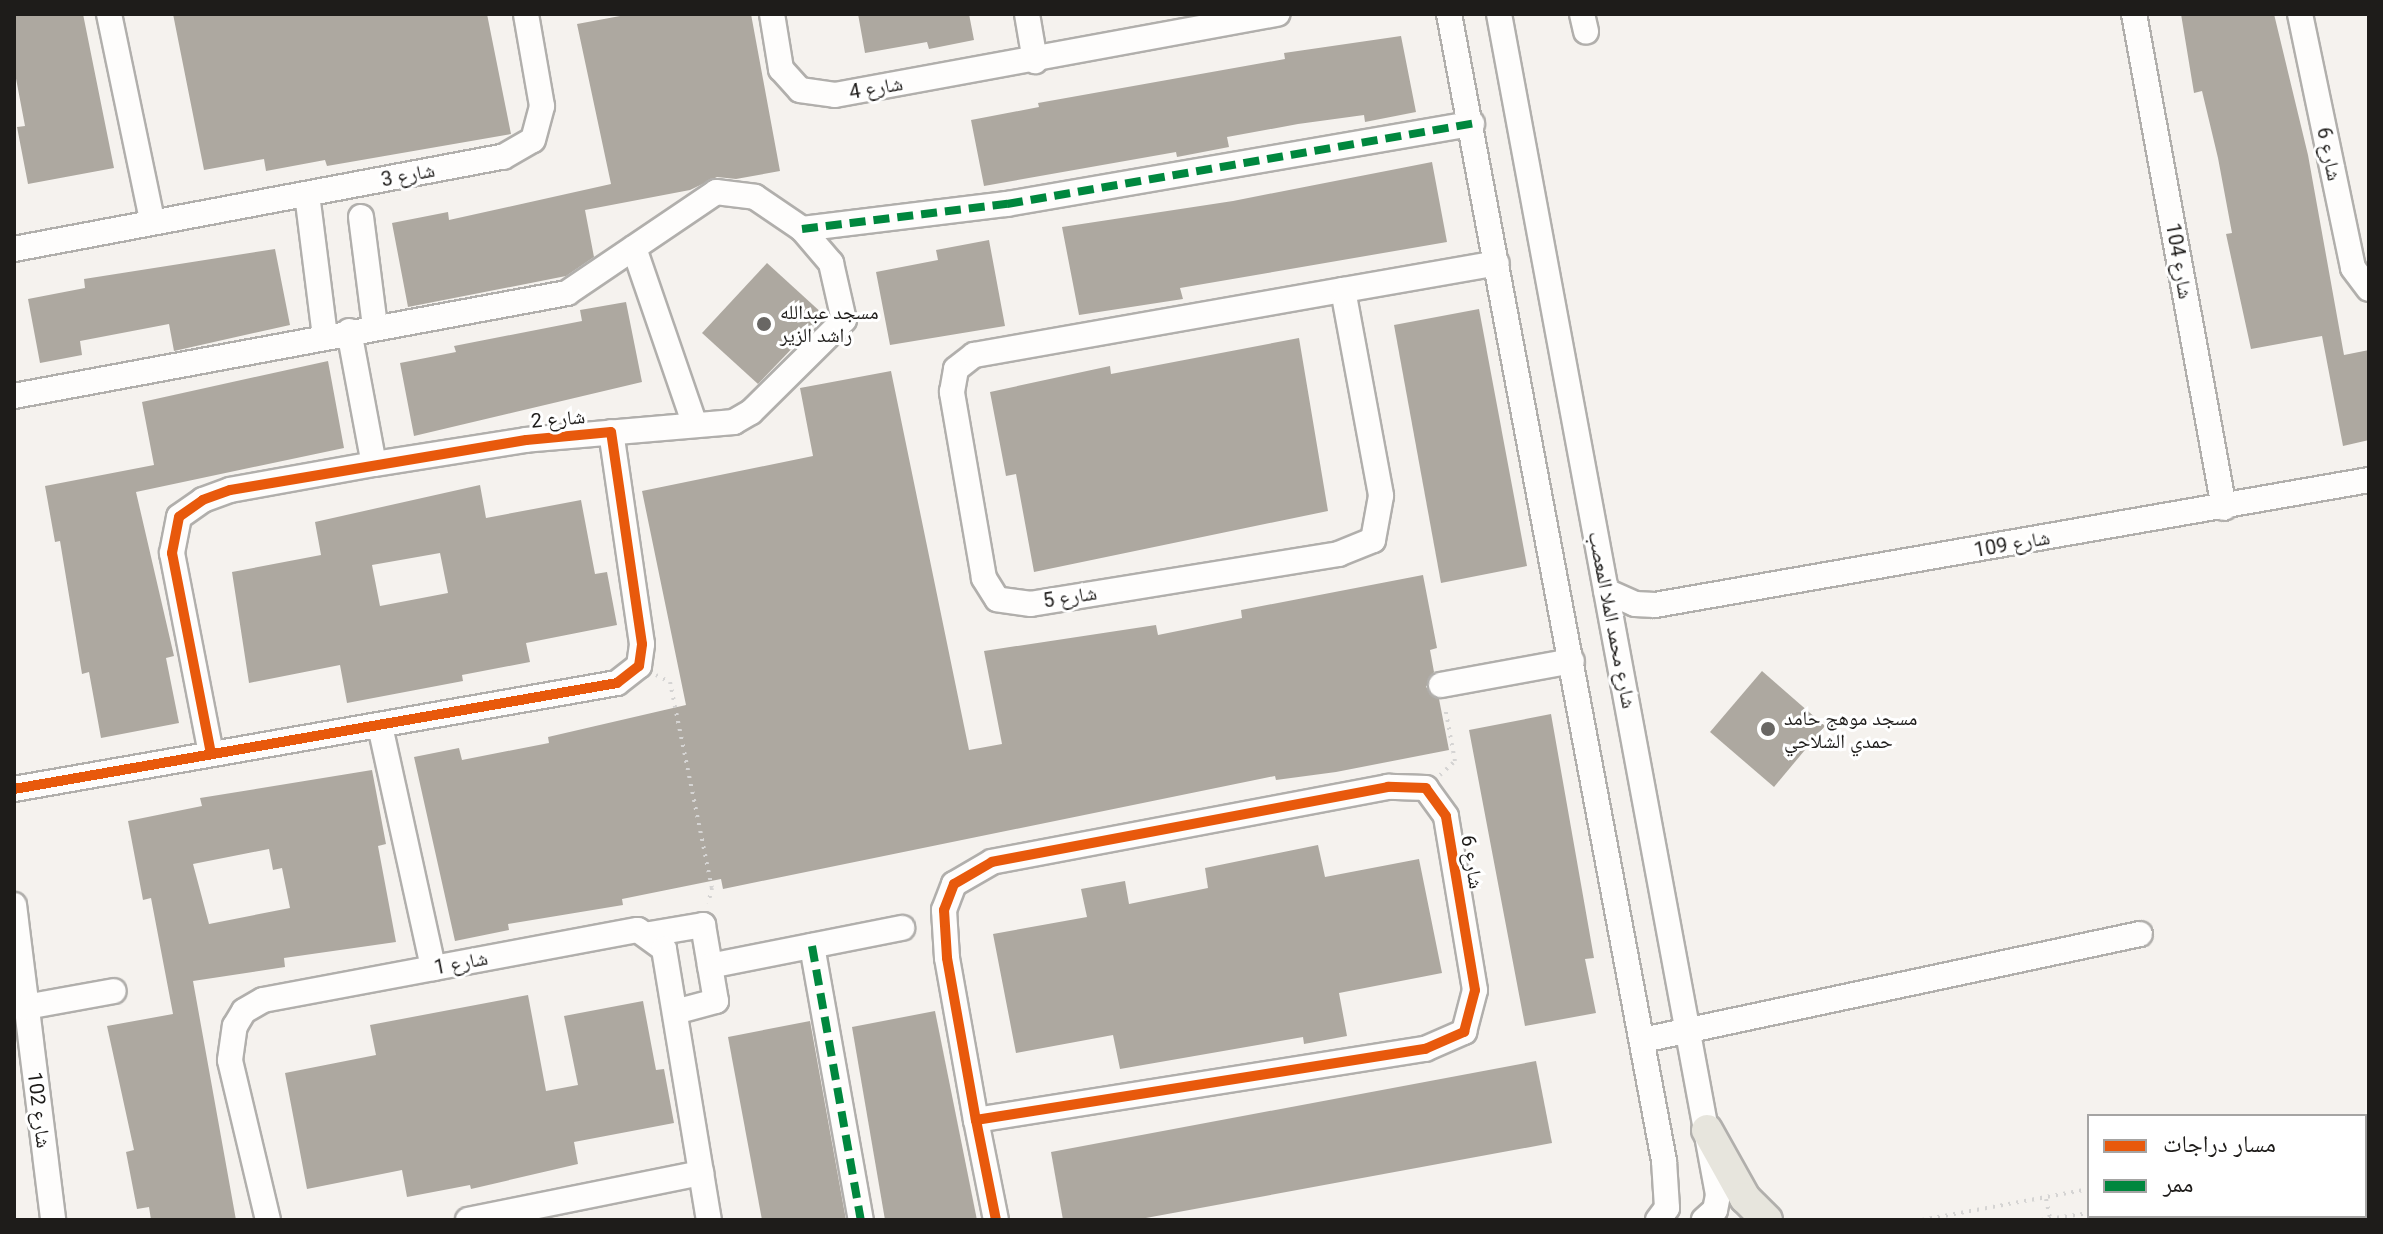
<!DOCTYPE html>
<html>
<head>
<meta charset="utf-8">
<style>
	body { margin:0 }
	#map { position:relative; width:2383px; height:1234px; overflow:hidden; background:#f5f2ee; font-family:Roboto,"Noto Naskh Arabic",sans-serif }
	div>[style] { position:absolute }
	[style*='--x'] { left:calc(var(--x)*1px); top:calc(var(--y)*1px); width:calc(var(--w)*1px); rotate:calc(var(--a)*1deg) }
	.building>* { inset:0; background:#ada8a0 }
	.path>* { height:4px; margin-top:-2px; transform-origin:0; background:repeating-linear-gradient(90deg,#d5d4d3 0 2px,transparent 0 8px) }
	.roads { filter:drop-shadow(2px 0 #b1afac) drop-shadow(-2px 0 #b1afac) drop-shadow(0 2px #b1afac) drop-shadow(0 -2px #b1afac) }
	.minor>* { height:24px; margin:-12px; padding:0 12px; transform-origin:12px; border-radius:12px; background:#fefdfc }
	.major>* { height:30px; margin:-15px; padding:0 15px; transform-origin:15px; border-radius:15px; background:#e7e5dd }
	.path-bridge>* { height:4px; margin-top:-2px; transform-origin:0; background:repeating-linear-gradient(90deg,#d5d4d3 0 2px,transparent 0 8px) }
	.quiet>* { height:8px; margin-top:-4px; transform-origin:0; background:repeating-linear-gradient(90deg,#00873e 0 16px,transparent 0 24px) }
	.cycleway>* { height:10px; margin:-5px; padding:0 5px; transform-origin:5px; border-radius:5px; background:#e8590c }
	.dots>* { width:22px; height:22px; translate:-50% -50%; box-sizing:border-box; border:4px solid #fff; border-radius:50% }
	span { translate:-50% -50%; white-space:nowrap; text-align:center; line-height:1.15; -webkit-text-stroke:6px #fff; paint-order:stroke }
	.street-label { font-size:20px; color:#1e1c1a }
	.poi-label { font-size:20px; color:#1e1c1a }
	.left { translate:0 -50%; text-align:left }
	.frame { position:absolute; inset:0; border:16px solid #1e1c1a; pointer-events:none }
	.legend { position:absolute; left:2087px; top:1114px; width:280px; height:104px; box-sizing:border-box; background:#fff; border:2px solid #a5a4a3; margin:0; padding:10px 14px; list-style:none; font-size:24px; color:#1e1c1a }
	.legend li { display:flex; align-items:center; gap:16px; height:40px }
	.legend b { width:40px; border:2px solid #a5a4a3 }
</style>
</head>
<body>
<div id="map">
	<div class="building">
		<i style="clip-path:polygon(14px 14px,83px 14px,114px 168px,28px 184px,17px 127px,25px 126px,14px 68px)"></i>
		<i style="clip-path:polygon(173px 14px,487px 14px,511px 134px,327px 166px,325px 160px,266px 171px,264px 159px,204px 170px)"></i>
		<i style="clip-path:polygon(631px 14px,751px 14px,780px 171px,736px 179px,717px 177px,690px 190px,585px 210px,594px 257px,566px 276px,408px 307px,392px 223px,448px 212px,449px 220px,611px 184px,577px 24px)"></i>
		<i style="clip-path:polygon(858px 14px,969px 14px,974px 40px,929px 49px,927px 42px,865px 53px)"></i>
		<i style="clip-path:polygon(2181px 14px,2274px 14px,2308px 155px,2344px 355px,2369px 350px,2369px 440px,2343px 446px,2322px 336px,2251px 349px,2226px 234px,2232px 233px,2218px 158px,2202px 91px,2194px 93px)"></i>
		<i style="clip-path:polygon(1401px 36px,1416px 112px,1365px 122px,1364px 115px,1298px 124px,1227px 137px,1229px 147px,1177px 157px,1176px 152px,984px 186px,971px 120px,1039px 107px,1038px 103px,1285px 59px,1284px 53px)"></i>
		<i style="clip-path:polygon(1432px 162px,1447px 242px,1180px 288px,1183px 299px,1079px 315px,1062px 227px,1233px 201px)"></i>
		<i style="clip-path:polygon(989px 240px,1005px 326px,890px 345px,876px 272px,938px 260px,936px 250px)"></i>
		<i style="clip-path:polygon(275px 249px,290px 325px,174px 351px,169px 324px,80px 341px,82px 355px,40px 363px,28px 299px,85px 288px,84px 279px)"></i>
		<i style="clip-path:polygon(767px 263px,824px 315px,758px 384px,702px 333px)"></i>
		<i style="clip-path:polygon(626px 302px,642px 382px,414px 436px,400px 363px,456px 352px,454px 346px,582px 321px,580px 310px)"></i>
		<i style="clip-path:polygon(1479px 309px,1527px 566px,1441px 583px,1394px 325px)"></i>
		<i style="clip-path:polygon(1299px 338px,1328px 511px,1034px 572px,1016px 474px,1006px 476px,990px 392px,1110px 366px,1111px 374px)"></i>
		<i style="clip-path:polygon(328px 361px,344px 448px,136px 492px,174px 656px,166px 658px,179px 723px,101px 738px,89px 672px,82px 674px,60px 541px,55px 542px,45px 486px,154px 465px,142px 402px)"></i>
		<i style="clip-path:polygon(891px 371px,969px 750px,1002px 744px,984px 651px,1156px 625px,1158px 635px,1242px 618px,1241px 610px,1423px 575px,1437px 648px,1430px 650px,1434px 672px,1426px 687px,1439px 699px,1449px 750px,1336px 772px,1276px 780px,1275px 776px,723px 889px,721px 879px,622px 899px,623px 905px,508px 924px,509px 930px,455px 941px,414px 757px,459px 748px,462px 760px,549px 743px,548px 737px,686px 705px,642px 491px,813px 456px,800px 388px)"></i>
		<i style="clip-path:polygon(evenodd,480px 485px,486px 518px,581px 500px,595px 574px,607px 572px,617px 625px,526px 643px,530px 662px,462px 675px,463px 681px,347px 703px,340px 665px,249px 683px,232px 572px,321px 555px,315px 522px,480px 485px,440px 553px,448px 593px,380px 606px,372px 565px,440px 553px)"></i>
		<i style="clip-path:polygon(1762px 671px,1825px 726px,1774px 787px,1710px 732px)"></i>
		<i style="clip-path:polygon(1551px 714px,1594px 958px,1585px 959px,1596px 1013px,1525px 1026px,1469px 730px)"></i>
		<i style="clip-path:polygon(evenodd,372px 770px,386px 844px,378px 846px,396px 942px,284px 958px,285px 967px,193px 981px,236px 1220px,151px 1220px,149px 1207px,137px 1209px,126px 1152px,134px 1150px,107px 1026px,173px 1014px,151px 898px,143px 900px,128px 821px,202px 806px,200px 798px,372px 770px,269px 849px,273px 870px,282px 868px,290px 908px,209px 924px,193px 864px,269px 849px)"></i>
		<i style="clip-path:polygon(1318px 845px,1325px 877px,1419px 859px,1442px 973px,1339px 993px,1347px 1036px,1304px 1044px,1303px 1037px,1120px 1069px,1113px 1035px,1016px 1053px,993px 934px,1087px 917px,1081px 889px,1125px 881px,1129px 904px,1208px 888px,1205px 868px)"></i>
		<i style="clip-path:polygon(528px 995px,546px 1091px,578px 1085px,564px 1016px,643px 1001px,656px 1070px,664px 1069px,674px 1123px,574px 1142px,578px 1164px,471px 1189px,470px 1185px,407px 1197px,402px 1170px,307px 1189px,285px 1073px,376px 1055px,370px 1025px)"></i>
		<i style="clip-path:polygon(935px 1011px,977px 1220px,885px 1220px,852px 1027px)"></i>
		<i style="clip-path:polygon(810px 1021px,846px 1220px,762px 1220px,728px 1037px)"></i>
		<i style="clip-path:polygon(1536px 1061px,1552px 1143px,1135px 1220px,1063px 1220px,1051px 1152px)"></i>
	</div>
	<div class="path">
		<i style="--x:656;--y:675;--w:16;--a:27"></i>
		<i style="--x:670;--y:682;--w:210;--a:78.5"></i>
		<i style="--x:712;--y:888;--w:16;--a:104"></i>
		<i style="--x:1440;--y:775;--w:21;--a:-43"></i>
		<i style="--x:1455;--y:761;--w:55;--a:-100.5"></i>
		<i style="--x:2365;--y:1130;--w:4;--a:-14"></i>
		<i style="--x:2046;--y:1199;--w:19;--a:78"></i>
		<i style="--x:1922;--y:1220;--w:170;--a:-10.5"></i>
		<i style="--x:2041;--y:1220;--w:49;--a:-8.3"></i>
	</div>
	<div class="roads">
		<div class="minor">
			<i style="--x:109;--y:14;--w:209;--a:78.2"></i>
			<i style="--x:772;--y:14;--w:56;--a:80.7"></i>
			<i style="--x:781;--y:69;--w:28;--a:48"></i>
			<i style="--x:800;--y:90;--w:35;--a:8"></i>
			<i style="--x:835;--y:95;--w:450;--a:-10.4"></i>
			<i style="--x:1027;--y:14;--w:48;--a:80.3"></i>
			<i style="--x:1449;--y:14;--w:1167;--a:79.38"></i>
			<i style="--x:1664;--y:1161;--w:47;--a:86.3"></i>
			<i style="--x:1667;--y:1208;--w:15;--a:127"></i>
			<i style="--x:1499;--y:14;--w:1201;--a:79.49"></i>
			<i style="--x:1718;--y:1195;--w:15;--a:101"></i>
			<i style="--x:1715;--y:1210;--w:15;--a:138"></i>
			<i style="--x:1582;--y:14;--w:18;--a:77"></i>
			<i style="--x:2134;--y:14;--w:502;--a:79.67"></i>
			<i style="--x:2300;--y:14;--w:259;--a:78.2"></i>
			<i style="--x:2353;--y:268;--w:26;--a:53"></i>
			<i style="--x:307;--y:194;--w:143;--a:82.8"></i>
			<i style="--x:361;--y:217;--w:110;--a:82.7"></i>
			<i style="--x:802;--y:229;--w:207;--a:-7"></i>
			<i style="--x:1007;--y:204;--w:472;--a:-9.8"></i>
			<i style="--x:634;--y:248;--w:184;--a:71"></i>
			<i style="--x:14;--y:249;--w:498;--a:-10.7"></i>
			<i style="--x:503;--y:157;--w:34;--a:-30"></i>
			<i style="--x:533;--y:140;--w:35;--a:-75"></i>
			<i style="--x:542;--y:106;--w:93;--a:-99.9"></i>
			<i style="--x:1343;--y:290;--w:209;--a:79.5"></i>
			<i style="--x:1381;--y:496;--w:45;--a:100.3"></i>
			<i style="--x:1373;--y:540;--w:37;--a:158"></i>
			<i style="--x:1339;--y:554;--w:312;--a:170.8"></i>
			<i style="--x:1031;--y:604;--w:34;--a:-172"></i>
			<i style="--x:997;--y:599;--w:25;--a:-122"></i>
			<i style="--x:984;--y:578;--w:189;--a:-99.8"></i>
			<i style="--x:952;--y:392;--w:23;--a:-80"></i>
			<i style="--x:956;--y:369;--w:23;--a:-38"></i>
			<i style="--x:974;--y:355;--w:375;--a:-10"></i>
			<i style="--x:1343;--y:290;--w:156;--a:-9.9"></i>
			<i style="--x:349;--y:331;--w:135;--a:79.4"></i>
			<i style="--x:14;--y:396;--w:563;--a:-10.55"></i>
			<i style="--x:567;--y:293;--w:180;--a:-34.1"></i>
			<i style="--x:716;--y:192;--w:39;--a:7"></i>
			<i style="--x:755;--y:197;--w:57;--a:34.2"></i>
			<i style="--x:802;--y:229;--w:45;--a:49.5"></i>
			<i style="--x:831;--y:263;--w:58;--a:77.2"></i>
			<i style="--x:844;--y:320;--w:131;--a:135.3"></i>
			<i style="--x:751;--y:412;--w:20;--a:150"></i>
			<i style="--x:734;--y:422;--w:209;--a:175.1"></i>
			<i style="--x:526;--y:440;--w:154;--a:171"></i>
			<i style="--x:374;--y:464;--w:146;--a:169.8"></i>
			<i style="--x:230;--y:490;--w:29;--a:160"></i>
			<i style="--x:203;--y:500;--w:29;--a:145"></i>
			<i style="--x:179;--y:517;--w:37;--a:101"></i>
			<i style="--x:172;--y:553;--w:204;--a:79"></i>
			<i style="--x:1606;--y:591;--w:32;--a:24"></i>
			<i style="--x:1635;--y:604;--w:20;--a:3"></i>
			<i style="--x:1655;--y:605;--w:725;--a:-9.93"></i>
			<i style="--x:1441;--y:685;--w:133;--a:-10.4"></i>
			<i style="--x:380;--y:726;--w:248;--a:77.6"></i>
			<i style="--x:14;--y:789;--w:612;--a:-9.97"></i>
			<i style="--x:617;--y:683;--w:28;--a:-38"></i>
			<i style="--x:639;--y:666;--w:22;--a:-82"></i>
			<i style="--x:642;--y:644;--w:214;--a:-98.3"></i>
			<i style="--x:14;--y:905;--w:317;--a:82.9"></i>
			<i style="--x:650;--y:934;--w:54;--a:-9.6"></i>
			<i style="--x:703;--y:925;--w:77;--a:80.3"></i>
			<i style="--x:716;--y:1001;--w:42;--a:165"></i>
			<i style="--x:812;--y:946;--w:278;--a:79.9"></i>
			<i style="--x:710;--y:966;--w:196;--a:-11.2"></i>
			<i style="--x:26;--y:1007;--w:89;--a:-10.3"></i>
			<i style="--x:1643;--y:1040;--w:508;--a:-12.04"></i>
			<i style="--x:976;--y:1120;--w:455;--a:-9"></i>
			<i style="--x:1425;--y:1049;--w:43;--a:-23.6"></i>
			<i style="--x:1464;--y:1032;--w:43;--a:-75.3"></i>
			<i style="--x:1475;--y:990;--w:176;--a:-99.5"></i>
			<i style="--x:1446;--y:816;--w:34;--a:-126"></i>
			<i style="--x:1426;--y:788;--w:38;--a:-178"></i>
			<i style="--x:1388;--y:787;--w:403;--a:169.3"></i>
			<i style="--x:992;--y:862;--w:44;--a:149.9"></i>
			<i style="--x:954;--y:884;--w:28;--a:111"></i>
			<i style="--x:944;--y:910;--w:48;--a:86.4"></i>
			<i style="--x:947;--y:958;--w:165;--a:79.9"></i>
			<i style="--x:976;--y:1120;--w:102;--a:78.7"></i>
			<i style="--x:268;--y:1220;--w:164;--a:-103.4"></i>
			<i style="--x:230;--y:1060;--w:34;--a:-82"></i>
			<i style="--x:235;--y:1026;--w:17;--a:-59"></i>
			<i style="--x:244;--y:1011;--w:22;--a:-30"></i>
			<i style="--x:263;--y:1000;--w:381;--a:-10.6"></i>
			<i style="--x:638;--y:930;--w:32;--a:36"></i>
			<i style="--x:664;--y:949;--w:275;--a:80.6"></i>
			<i style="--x:468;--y:1220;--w:238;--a:-11.4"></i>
		</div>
		<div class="major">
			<i style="--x:1707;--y:1130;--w:78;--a:60.8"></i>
			<i style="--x:1745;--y:1198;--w:31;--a:45"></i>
			<i style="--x:2365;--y:1173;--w:4;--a:-14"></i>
			<i style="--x:2143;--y:1220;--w:18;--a:-13"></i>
		</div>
	</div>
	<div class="path-bridge">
		<i style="--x:2148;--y:1216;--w:4;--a:76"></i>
	</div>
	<div class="quiet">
		<i style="--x:802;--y:229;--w:207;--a:-7"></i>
		<i style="--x:1007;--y:204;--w:472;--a:-9.8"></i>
		<i style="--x:812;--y:946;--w:278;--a:79.9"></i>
	</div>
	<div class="cycleway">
		<i style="--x:14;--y:789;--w:612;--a:-9.97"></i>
		<i style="--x:617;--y:683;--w:28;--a:-38"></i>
		<i style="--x:639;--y:666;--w:22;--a:-82"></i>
		<i style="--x:642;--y:644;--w:214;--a:-98.3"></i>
		<i style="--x:611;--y:432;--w:85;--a:174.6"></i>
		<i style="--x:526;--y:440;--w:300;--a:170.4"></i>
		<i style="--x:230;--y:490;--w:29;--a:160"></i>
		<i style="--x:203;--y:500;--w:29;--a:145"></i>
		<i style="--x:179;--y:517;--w:37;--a:101"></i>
		<i style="--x:172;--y:553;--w:204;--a:79"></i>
		<i style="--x:976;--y:1120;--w:455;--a:-9"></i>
		<i style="--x:1425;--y:1049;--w:43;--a:-23.6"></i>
		<i style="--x:1464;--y:1032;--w:43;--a:-75.3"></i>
		<i style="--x:1475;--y:990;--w:176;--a:-99.5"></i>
		<i style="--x:1446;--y:816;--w:34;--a:-126"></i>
		<i style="--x:1426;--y:788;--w:38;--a:-178"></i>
		<i style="--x:1388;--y:787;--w:403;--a:169.3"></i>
		<i style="--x:992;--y:862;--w:44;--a:149.9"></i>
		<i style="--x:954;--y:884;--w:28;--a:111"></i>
		<i style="--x:944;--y:910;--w:48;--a:86.4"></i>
		<i style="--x:947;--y:958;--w:165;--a:79.9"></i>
		<i style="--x:976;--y:1120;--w:102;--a:78.7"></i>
	</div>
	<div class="dots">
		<i style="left:764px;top:324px;background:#696764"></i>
		<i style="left:1768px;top:729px;background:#696764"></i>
	</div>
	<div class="street-label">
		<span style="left:876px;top:88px;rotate:-10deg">شارع 4</span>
		<span style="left:2329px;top:154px;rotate:78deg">شارع 6</span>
		<span style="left:408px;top:175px;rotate:-11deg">شارع 3</span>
		<span style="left:2179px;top:261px;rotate:80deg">شارع 104</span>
		<span style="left:558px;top:419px;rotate:-5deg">شارع 2</span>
		<span style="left:2012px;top:544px;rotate:-10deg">شارع 109</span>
		<span style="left:1070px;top:597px;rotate:-9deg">شارع 5</span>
		<span style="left:1612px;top:620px;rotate:79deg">شارع محمد الملا المعصب</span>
		<span style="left:1472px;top:862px;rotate:81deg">شارع 6</span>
		<span style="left:461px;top:963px;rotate:-11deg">شارع 1</span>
		<span style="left:39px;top:1110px;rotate:83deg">شارع 102</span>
	</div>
	<div class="poi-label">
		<span class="left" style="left:780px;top:324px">مسجد عبدالله<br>راشد الزير</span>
		<span class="left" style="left:1784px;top:730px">مسجد موهج حامد<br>حمدي الشلاحي</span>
	</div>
	<div class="frame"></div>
	<ul class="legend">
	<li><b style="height:10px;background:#e8590c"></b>مسار دراجات</li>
	<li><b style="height:10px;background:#00873e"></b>ممر</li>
	</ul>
</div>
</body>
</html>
